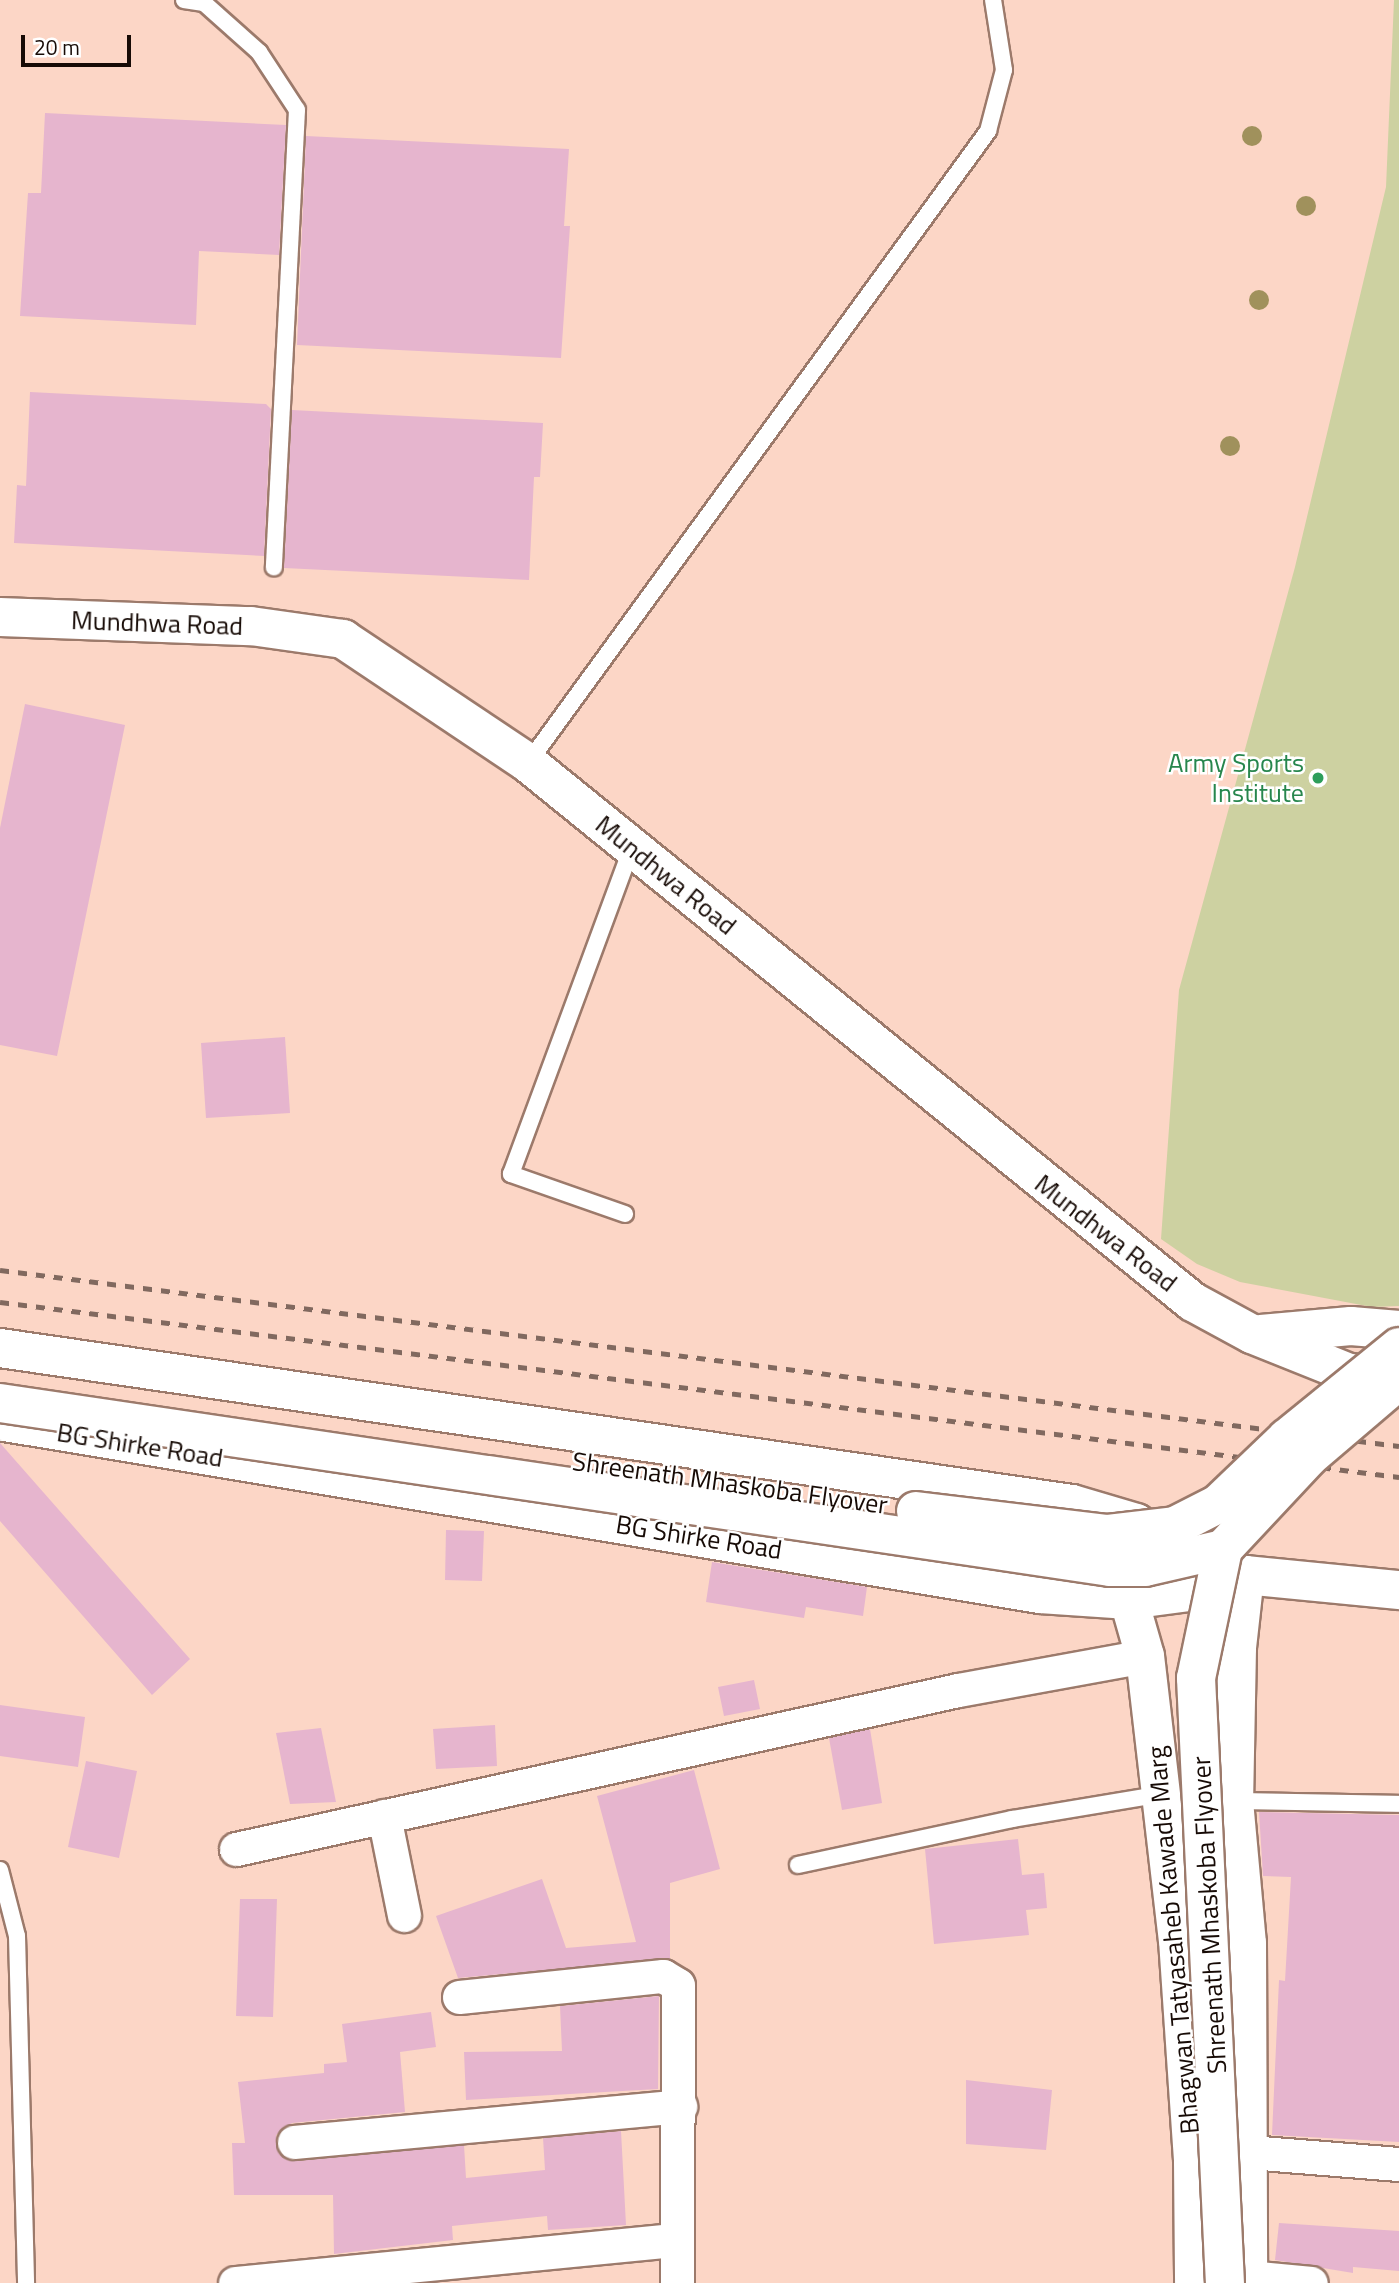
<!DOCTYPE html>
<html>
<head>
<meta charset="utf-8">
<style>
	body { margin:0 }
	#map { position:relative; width:1399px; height:2283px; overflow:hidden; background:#fcd6c6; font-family:"Titillium Web",sans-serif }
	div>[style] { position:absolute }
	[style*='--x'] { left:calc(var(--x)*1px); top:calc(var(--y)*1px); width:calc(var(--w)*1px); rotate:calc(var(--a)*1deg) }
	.green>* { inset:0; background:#cdd1a1 }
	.building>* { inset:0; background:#e6b5ce }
	.roads { filter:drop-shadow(2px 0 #9c7a6b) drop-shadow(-2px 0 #9c7a6b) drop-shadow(0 2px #9c7a6b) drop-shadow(0 -2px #9c7a6b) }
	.lane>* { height:16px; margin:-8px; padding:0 8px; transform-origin:8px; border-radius:8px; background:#fff }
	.street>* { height:33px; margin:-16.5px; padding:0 16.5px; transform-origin:16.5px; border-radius:16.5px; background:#fff }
	.secondary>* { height:38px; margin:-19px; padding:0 19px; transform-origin:19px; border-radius:19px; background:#fff }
	.rail>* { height:5px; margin-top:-2.5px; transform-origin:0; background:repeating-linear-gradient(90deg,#81695f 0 9px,transparent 0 18px) }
	.bridges { filter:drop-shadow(2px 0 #9c7a6b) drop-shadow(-2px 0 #9c7a6b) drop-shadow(0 2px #9c7a6b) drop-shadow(0 -2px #9c7a6b) }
	.secondary-bridge>* { height:38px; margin:-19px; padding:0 19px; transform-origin:19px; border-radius:19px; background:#fff }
	.trees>* { width:20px; height:20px; margin:-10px; border-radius:50%; background:#a0915c }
	.dots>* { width:19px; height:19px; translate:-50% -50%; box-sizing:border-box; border:4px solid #fff; border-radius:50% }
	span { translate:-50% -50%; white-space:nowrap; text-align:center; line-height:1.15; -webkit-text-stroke:5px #fff; paint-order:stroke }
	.street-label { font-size:26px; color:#170b06 }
	.leisure-label { font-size:26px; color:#27864d }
	.right { translate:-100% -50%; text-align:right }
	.scale { position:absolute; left:21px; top:35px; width:110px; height:32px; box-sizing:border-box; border:4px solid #170b06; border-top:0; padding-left:9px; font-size:21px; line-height:24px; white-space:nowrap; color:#170b06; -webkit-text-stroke:5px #fff; paint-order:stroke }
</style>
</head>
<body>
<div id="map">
	<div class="green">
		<i style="clip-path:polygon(1394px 0,1399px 0,1399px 1306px,1372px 1307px,1240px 1282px,1197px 1264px,1161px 1239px,1179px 990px,1295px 567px,1386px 187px)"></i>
	</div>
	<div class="building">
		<i style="clip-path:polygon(45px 113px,286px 125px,279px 255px,199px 251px,196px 325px,20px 316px,28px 193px,41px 193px)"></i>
		<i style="clip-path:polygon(306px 136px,569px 149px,564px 226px,570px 226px,561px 358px,297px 345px)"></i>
		<i style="clip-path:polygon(30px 392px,266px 404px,271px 409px,264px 556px,14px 543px,17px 485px,26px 486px)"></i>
		<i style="clip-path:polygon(292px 410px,543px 423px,540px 477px,534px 477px,529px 580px,284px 568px)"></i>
		<i style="clip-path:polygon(25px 704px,125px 725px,57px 1056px,0 1045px,0 828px)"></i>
		<i style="clip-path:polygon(285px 1037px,290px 1113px,206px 1118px,201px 1043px)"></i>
		<i style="clip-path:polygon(0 1443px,190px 1659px,152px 1695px,0 1521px)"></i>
		<i style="clip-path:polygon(446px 1530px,484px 1531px,482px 1581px,445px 1580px)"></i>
		<i style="clip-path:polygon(712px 1562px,867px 1587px,863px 1616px,806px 1607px,804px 1618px,706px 1602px)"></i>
		<i style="clip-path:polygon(754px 1680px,760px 1709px,724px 1716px,718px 1687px)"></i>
		<i style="clip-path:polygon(0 1705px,85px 1717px,78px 1767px,0 1756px)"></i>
		<i style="clip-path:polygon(495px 1725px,497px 1766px,436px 1769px,433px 1729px)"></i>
		<i style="clip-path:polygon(321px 1728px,336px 1802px,290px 1804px,276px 1733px)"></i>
		<i style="clip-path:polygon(870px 1729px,882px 1803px,842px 1810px,829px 1738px)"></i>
		<i style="clip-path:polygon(86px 1761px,137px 1771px,119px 1858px,68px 1847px)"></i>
		<i style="clip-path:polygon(694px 1770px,720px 1869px,670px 1883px,670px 1959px,458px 1978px,436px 1916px,542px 1879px,566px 1948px,636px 1942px,597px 1796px)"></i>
		<i style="clip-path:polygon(1259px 1812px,1399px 1815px,1399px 2142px,1272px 2135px,1279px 1980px,1285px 1981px,1291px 1877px,1263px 1876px)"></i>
		<i style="clip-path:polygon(1018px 1839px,1022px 1875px,1044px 1873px,1047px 1908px,1026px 1910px,1029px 1935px,934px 1944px,925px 1849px)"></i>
		<i style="clip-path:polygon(240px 1899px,277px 1899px,273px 2017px,236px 2016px)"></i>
		<i style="clip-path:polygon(659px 1996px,658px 2089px,466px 2100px,464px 2052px,562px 2051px,560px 2006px)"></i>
		<i style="clip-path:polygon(431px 2012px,436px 2047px,400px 2052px,405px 2112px,292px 2123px,276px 2135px,279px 2154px,296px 2161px,464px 2145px,466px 2178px,545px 2170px,543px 2138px,621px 2131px,626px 2225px,548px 2230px,547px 2216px,452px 2226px,453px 2240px,334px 2254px,333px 2195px,234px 2195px,232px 2143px,245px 2143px,238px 2082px,324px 2073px,324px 2064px,347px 2062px,342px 2024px)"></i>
		<i style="clip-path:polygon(966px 2080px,1052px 2090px,1046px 2150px,966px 2144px)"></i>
		<i style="clip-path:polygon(1279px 2223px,1399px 2231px,1399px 2271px,1353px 2267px,1353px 2273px,1275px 2260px)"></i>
	</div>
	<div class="roads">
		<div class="lane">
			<i style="--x:184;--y:0;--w:20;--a:9"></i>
			<i style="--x:204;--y:3;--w:74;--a:41.7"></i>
			<i style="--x:259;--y:52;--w:69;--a:56.8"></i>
			<i style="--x:297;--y:110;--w:458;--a:92.9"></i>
			<i style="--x:528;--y:763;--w:782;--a:-53.95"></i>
			<i style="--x:988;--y:131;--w:63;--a:-75.3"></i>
			<i style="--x:1004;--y:70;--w:71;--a:-98.9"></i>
			<i style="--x:625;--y:1214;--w:121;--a:-160.7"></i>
			<i style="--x:511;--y:1174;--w:349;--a:-69.7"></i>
			<i style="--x:1234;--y:1801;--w:165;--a:1"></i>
			<i style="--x:798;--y:1865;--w:219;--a:-12.1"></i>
			<i style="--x:1012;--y:1819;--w:153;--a:-9.4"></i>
			<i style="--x:0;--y:1870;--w:68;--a:75.6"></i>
			<i style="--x:17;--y:1936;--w:347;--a:88.5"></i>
		</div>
		<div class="street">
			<i style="--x:384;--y:1816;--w:101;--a:78.6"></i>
			<i style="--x:236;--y:1849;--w:739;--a:-12.42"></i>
			<i style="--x:958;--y:1690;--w:190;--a:-10.3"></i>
			<i style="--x:459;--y:1997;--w:205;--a:-5.9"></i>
			<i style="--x:663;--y:1976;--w:17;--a:31"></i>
			<i style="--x:678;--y:1985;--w:298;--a:90.2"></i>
			<i style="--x:294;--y:2142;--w:388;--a:-5.3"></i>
			<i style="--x:1249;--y:2152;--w:150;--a:4.6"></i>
			<i style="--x:1248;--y:2277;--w:63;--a:5.4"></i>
			<i style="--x:235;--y:2283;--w:442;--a:-5.6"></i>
		</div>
		<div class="secondary">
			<i style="--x:0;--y:617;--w:251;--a:2.1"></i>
			<i style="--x:251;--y:626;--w:93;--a:8"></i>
			<i style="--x:343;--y:639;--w:223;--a:33.8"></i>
			<i style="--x:528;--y:763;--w:856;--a:39.03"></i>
			<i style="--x:1193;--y:1302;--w:67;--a:28.5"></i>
			<i style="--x:1252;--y:1334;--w:105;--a:21.9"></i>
			<i style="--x:1349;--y:1373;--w:45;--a:5.1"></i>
			<i style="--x:1261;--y:1334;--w:90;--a:-5.1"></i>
			<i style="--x:1351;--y:1326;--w:48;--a:4.8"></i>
			<i style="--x:0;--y:1348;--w:1083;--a:8.28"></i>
			<i style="--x:1072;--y:1504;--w:67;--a:16.5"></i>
			<i style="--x:1136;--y:1523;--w:24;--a:52"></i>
			<i style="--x:5;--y:1422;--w:1049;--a:9.44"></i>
			<i style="--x:1040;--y:1594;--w:89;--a:3.9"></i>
			<i style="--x:1129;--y:1600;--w:61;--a:-7.6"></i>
			<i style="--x:1189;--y:1592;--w:59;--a:-16.9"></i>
			<i style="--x:1245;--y:1575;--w:155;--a:5.6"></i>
			<i style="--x:1245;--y:1575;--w:73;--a:96.3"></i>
			<i style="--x:1237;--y:1648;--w:153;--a:91.1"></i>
			<i style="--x:1234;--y:1801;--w:143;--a:84.8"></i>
			<i style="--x:1247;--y:1943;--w:340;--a:89.8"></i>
			<i style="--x:1129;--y:1600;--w:58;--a:74.1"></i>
			<i style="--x:1145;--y:1656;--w:286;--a:83.4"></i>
			<i style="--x:1178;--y:1940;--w:222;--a:86.1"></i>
			<i style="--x:1193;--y:2161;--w:122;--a:89.5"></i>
		</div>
	</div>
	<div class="rail">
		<i style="--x:0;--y:1270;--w:1410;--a:7.17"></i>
		<i style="--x:0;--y:1302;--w:1410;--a:7.13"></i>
	</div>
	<div class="bridges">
		<div class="secondary-bridge">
			<i style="--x:0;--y:1403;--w:1122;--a:8.4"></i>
			<i style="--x:1110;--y:1567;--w:35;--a:0"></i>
			<i style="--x:1145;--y:1567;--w:80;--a:-13"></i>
			<i style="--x:1223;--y:1549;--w:126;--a:-46.9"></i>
			<i style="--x:1309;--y:1457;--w:118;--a:-40.5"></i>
			<i style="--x:916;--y:1511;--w:191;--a:6.9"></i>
			<i style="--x:1106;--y:1534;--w:69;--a:-6.6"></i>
			<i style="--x:1175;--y:1526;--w:48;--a:-27.1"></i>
			<i style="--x:1218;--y:1504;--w:95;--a:-43.7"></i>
			<i style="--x:1287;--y:1438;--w:144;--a:-39.1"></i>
			<i style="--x:1223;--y:1549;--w:132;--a:101.8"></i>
			<i style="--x:1196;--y:1678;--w:606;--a:87.26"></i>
		</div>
	</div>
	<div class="trees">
		<i style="left:1252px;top:136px"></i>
		<i style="left:1306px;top:206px"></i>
		<i style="left:1259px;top:300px"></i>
		<i style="left:1230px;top:446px"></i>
	</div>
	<div class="dots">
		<i style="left:1318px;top:778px;background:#2e9e5b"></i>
	</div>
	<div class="street-label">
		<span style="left:157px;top:623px;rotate:2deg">Mundhwa Road</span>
		<span style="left:666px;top:875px;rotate:39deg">Mundhwa Road</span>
		<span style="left:1106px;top:1233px;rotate:38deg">Mundhwa Road</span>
		<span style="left:140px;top:1445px;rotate:9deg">BG Shirke Road</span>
		<span style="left:730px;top:1483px;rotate:8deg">Shreenath Mhaskoba Flyover</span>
		<span style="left:699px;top:1537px;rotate:9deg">BG Shirke Road</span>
		<span style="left:1209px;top:1915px;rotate:-93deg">Shreenath Mhaskoba Flyover</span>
		<span style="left:1173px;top:1940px;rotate:-95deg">Bhagwan Tatyasaheb Kawade Marg</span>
	</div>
	<div class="leisure-label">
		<span class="right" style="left:1304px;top:778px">Army Sports<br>Institute</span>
	</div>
	<div class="scale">20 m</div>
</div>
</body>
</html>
